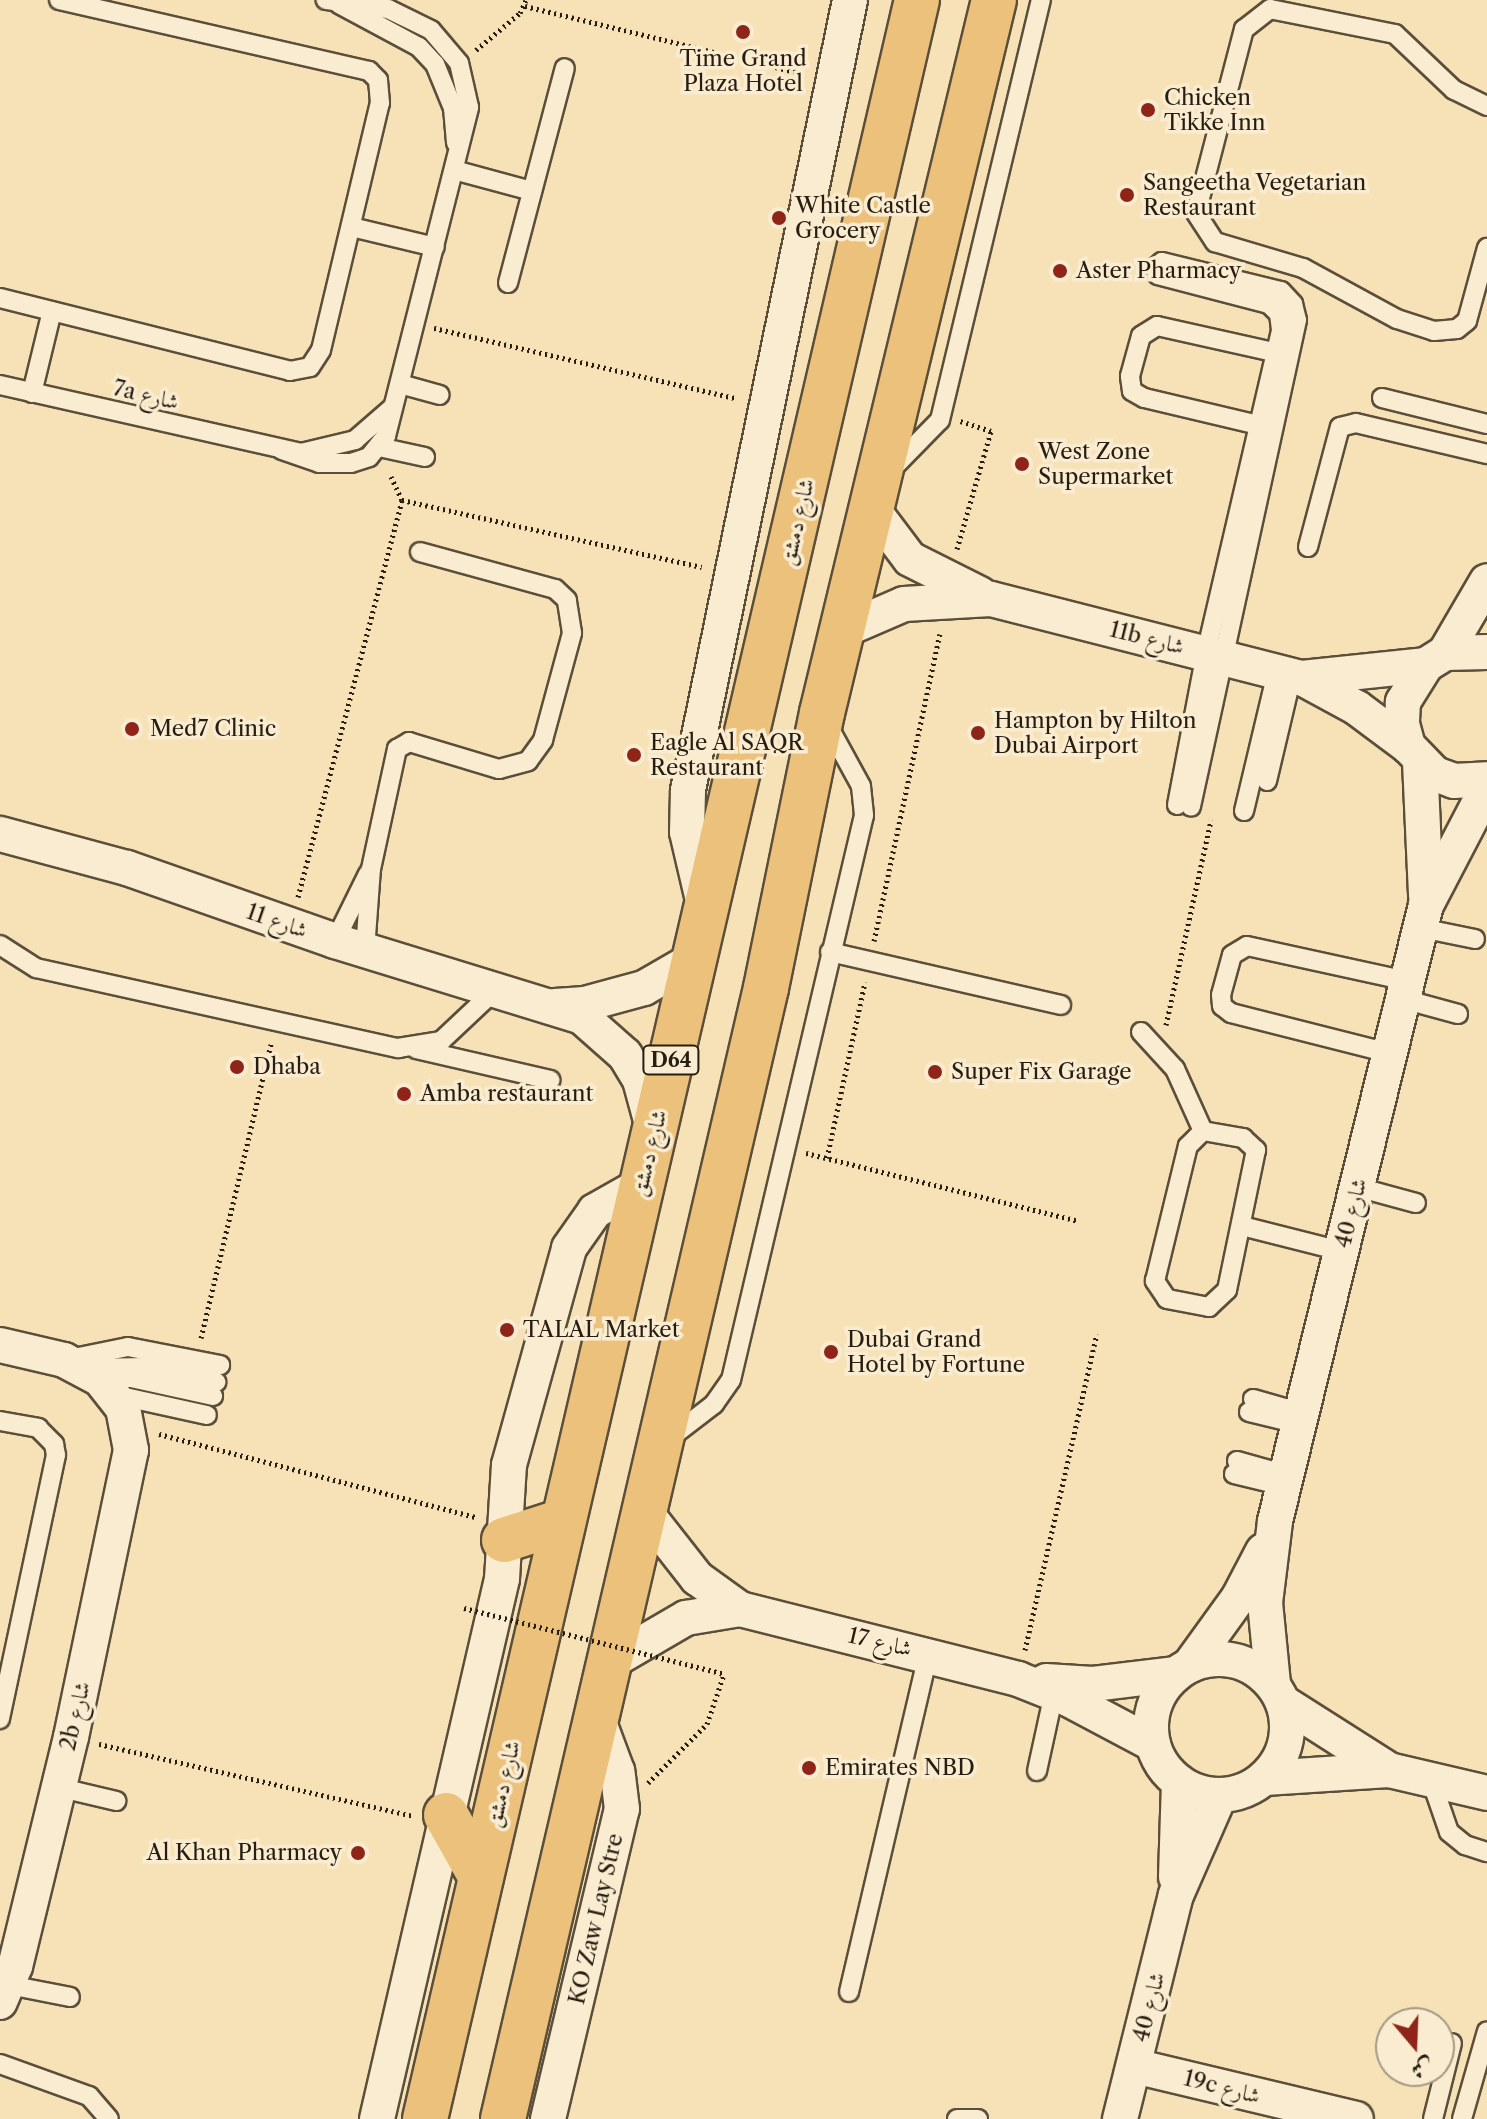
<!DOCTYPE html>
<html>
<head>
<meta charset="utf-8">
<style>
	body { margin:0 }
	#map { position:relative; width:1487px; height:2119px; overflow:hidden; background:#f6e2b6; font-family:"Libre Caslon Text",Amiri,serif }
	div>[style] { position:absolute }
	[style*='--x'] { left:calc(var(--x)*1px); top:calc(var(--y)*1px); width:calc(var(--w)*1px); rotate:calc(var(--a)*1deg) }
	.path>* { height:5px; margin-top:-2.5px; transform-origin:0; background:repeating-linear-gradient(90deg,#271d11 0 2px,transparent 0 6px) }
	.roads { filter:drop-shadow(2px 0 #5b4e3a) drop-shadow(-2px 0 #5b4e3a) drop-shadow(0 2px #5b4e3a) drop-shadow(0 -2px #5b4e3a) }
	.service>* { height:18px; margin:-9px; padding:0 9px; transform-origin:9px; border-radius:9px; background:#f9ecd0 }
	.minor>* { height:34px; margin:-17px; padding:0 17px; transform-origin:17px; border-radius:17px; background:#f9ecd0 }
	.minor>.ring { margin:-17px; padding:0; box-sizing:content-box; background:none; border:34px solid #f9ecd0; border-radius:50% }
	.primary>* { height:44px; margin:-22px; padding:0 22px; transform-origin:22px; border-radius:22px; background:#ebc17b }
	.path-bridge>* { height:5px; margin-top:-2.5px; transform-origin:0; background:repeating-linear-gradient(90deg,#271d11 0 2px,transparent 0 6px) }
	.dots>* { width:22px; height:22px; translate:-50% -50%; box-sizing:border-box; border:4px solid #f9ecd0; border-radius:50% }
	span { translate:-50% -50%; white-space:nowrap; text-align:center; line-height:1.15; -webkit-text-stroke:7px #f9ecd0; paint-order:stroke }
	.shield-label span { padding:2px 6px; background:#f9ecd0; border:2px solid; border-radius:6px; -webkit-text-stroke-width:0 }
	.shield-label { font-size:20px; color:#271d11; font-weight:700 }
	.poi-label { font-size:22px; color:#271d11 }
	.left { translate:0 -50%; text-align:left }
	.right { translate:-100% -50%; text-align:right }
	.street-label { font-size:22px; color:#271d11 }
	.north { position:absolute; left:1375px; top:2007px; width:80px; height:80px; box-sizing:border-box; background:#f9ecd0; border:2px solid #a59984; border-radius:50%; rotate:161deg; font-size:22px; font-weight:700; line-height:32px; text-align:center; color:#271d11 }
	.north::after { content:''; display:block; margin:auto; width:28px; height:36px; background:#8f2418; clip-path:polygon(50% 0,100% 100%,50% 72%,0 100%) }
</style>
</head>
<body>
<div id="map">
	<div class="path">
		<i style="--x:525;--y:6;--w:287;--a:13.7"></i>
		<i style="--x:476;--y:50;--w:57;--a:-40.1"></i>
		<i style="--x:520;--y:13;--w:14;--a:-65"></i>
		<i style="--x:434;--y:328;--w:310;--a:13.1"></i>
		<i style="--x:402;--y:500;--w:307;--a:12.6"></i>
		<i style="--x:957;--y:549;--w:123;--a:-73.9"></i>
		<i style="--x:991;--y:431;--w:32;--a:-162"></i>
		<i style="--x:298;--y:897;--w:410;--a:-75.3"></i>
		<i style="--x:402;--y:500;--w:26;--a:-115"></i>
		<i style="--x:874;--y:941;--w:314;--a:-77.9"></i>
		<i style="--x:1166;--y:1025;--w:210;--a:-77.6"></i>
		<i style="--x:806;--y:1153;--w:281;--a:14"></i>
		<i style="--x:827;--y:1158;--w:180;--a:-77.8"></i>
		<i style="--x:201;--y:1338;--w:302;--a:-76.6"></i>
		<i style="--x:159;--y:1434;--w:327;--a:14.7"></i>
		<i style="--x:1025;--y:1650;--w:324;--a:-77.2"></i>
		<i style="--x:99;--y:1744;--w:322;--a:12.9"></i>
		<i style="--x:648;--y:1783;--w:83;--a:-45"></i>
		<i style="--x:707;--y:1724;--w:53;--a:-71.2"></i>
	</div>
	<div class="roads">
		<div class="service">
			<i style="--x:339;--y:4;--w:91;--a:28.3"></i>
			<i style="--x:419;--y:47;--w:23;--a:47"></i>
			<i style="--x:435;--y:64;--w:48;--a:67.8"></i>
			<i style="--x:453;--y:108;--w:35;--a:85"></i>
			<i style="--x:1487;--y:106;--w:37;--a:-154"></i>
			<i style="--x:1454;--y:90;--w:81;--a:-136.5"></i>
			<i style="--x:1395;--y:34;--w:127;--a:-168.7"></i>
			<i style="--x:1270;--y:9;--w:33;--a:142"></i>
			<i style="--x:1244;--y:29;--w:190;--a:104.6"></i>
			<i style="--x:1196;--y:213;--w:35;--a:57"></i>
			<i style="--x:1215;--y:242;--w:92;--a:16.5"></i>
			<i style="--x:1303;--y:268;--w:107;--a:28.5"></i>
			<i style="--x:1397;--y:319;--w:39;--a:18"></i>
			<i style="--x:1434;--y:331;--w:23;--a:-5"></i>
			<i style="--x:1457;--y:329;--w:13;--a:-39"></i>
			<i style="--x:1467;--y:321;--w:76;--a:-74.7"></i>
			<i style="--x:454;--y:170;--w:81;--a:15.1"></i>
			<i style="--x:352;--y:227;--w:85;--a:13.5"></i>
			<i style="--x:508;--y:283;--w:222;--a:-75.2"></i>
			<i style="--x:0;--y:298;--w:299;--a:14.1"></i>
			<i style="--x:290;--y:371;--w:20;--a:-11"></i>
			<i style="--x:310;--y:367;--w:20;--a:-57"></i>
			<i style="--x:321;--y:350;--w:254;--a:-76.6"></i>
			<i style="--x:380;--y:103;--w:23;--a:-95"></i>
			<i style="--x:378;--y:80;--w:13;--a:-135"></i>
			<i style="--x:369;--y:71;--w:318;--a:-167.1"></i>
			<i style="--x:400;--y:384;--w:41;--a:15.4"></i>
			<i style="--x:0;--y:385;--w:309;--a:12.7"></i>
			<i style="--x:301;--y:453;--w:56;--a:-13.5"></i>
			<i style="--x:355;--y:440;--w:50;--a:-41"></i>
			<i style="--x:32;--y:393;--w:84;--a:-76.3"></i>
			<i style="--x:1382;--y:398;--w:108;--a:13.9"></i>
			<i style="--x:1271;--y:428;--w:130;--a:-166.7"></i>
			<i style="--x:1144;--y:398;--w:14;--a:-150"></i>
			<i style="--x:1132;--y:391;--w:15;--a:-98"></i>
			<i style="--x:1130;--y:376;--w:41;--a:-74.6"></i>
			<i style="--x:1141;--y:336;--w:19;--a:-32"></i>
			<i style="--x:1157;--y:326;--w:133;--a:12.6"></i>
			<i style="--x:379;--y:447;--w:47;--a:12.3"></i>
			<i style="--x:282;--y:450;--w:39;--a:19"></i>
			<i style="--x:319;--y:463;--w:32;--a:0"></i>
			<i style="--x:351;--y:463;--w:19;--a:-18"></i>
			<i style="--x:369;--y:457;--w:27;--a:-51"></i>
			<i style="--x:386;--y:436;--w:339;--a:-75.8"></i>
			<i style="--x:469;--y:107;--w:45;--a:-102.8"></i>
			<i style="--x:459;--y:63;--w:43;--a:-130.3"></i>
			<i style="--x:431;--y:30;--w:48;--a:-154"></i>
			<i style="--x:388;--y:9;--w:63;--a:-171.7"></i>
			<i style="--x:890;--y:471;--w:71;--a:-45.6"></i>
			<i style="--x:940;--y:420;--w:432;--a:-76.5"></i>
			<i style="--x:1308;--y:547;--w:124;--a:-75.1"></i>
			<i style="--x:1340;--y:427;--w:16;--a:-14"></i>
			<i style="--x:1356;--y:423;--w:135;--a:13.3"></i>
			<i style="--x:1267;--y:781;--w:109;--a:-76.7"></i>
			<i style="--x:1177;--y:805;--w:155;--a:-79.2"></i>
			<i style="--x:1206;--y:653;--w:332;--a:-76.9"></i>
			<i style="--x:1281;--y:330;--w:16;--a:-97"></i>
			<i style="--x:1279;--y:314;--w:14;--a:-135"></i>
			<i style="--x:1269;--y:304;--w:115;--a:-165.4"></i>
			<i style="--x:1158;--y:275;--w:8;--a:-113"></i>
			<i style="--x:1155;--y:268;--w:9;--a:-41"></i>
			<i style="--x:1162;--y:262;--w:122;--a:13.7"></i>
			<i style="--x:1281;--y:291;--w:18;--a:47"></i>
			<i style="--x:1293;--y:304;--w:16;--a:76"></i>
			<i style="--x:1297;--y:320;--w:498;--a:102.3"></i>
			<i style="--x:1244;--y:811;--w:143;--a:-76.6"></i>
			<i style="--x:1421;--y:928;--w:55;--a:11.5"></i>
			<i style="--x:335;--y:941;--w:75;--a:-63.8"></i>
			<i style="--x:0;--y:945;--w:43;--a:32.6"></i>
			<i style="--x:36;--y:968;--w:371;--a:12.5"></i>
			<i style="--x:398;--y:1048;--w:44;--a:-9.2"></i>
			<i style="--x:441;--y:1041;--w:73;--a:-43.3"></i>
			<i style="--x:365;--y:950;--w:81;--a:-85.8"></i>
			<i style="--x:371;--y:869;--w:123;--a:-77.8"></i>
			<i style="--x:397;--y:749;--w:14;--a:-30"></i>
			<i style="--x:409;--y:742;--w:94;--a:16.7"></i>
			<i style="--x:499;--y:769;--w:30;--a:-15"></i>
			<i style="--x:528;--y:761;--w:26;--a:-54"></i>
			<i style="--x:543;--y:740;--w:111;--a:-74.8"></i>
			<i style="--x:572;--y:633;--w:33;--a:-99"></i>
			<i style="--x:567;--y:600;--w:16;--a:-137"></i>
			<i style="--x:555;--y:589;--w:140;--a:-164.7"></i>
			<i style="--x:830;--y:952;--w:237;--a:12.9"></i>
			<i style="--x:1403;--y:999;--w:57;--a:15.3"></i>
			<i style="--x:1141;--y:1032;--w:50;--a:47.4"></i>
			<i style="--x:1175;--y:1069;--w:68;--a:65.7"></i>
			<i style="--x:416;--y:1049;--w:138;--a:13"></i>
			<i style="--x:1389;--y:1053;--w:163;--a:-165.8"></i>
			<i style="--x:1231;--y:1013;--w:11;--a:-142"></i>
			<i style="--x:1222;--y:1006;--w:11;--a:-95"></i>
			<i style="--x:1221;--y:995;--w:41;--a:-74.6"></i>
			<i style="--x:1232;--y:955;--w:17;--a:-31"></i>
			<i style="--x:1247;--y:946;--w:164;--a:12.3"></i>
			<i style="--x:1203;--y:1131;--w:41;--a:9.9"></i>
			<i style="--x:1243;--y:1138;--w:18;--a:43"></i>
			<i style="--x:1256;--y:1150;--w:143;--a:101.7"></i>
			<i style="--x:1227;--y:1290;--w:25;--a:137"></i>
			<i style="--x:1209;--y:1307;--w:43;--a:-169.2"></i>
			<i style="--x:1167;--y:1299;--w:22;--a:-124"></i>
			<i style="--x:1155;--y:1281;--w:139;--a:-76.3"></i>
			<i style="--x:1188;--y:1146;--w:21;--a:-45"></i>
			<i style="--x:1357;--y:1187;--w:61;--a:15.2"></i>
			<i style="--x:1242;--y:1226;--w:102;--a:14.2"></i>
			<i style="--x:64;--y:1360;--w:65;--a:-11.5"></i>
			<i style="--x:128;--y:1347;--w:94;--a:11.1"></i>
			<i style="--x:87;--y:1368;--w:61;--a:-0.9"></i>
			<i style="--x:148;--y:1367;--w:70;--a:12.4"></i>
			<i style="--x:100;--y:1379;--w:31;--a:-2"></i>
			<i style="--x:131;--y:1378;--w:84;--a:12.4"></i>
			<i style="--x:116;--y:1395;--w:93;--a:12.4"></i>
			<i style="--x:1253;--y:1399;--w:40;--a:16"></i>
			<i style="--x:1249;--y:1412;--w:51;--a:13.5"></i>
			<i style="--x:0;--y:1421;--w:39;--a:10"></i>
			<i style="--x:38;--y:1428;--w:23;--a:45"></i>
			<i style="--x:54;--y:1444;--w:11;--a:80"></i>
			<i style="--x:56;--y:1455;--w:270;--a:102"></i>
			<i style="--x:670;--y:1438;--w:56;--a:-37.7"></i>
			<i style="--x:714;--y:1404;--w:29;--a:-55"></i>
			<i style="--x:731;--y:1380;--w:580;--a:-76.75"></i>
			<i style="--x:864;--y:815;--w:29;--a:-96"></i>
			<i style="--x:861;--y:786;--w:71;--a:-118.7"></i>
			<i style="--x:1237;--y:1461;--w:49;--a:15.5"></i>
			<i style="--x:1234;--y:1474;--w:51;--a:13.5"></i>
			<i style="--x:1037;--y:1771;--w:80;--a:-77.7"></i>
			<i style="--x:1431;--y:1780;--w:55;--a:70.9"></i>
			<i style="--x:1449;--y:1832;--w:21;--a:39"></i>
			<i style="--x:1465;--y:1845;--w:23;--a:18"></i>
			<i style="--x:57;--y:1787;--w:61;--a:13.3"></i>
			<i style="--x:9;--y:1985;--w:62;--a:11.1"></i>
			<i style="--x:849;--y:1992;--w:347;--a:-76.8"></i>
			<i style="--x:0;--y:2064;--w:95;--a:19.8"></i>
			<i style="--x:89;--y:2096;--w:30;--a:49"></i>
			<i style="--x:957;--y:2119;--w:21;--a:0"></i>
			<i style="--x:1433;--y:2119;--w:78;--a:-76"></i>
			<i style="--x:1462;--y:2119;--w:91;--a:-74.1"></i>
		</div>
		<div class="minor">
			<i style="--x:873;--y:510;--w:61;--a:52.9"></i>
			<i style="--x:910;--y:559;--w:78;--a:26.6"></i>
			<i style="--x:844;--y:630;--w:65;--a:-23.4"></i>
			<i style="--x:904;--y:604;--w:87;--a:-3.3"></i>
			<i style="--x:991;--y:599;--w:321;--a:14.3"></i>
			<i style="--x:1302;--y:678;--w:63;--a:28.6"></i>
			<i style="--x:1357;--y:708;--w:64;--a:36.7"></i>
			<i style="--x:1487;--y:652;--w:42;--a:178.6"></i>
			<i style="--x:1445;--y:653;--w:22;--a:148"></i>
			<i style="--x:1426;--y:665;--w:44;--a:121.9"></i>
			<i style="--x:1403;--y:702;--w:22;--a:93"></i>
			<i style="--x:1402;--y:724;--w:23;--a:75"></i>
			<i style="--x:1408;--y:746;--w:39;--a:46"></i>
			<i style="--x:1435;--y:774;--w:20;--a:20"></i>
			<i style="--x:1454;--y:781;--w:33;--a:-3"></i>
			<i style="--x:1445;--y:653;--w:83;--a:-59.7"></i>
			<i style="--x:1302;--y:678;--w:125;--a:-6"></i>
			<i style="--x:1420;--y:762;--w:134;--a:87.4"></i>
			<i style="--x:0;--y:834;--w:131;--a:15"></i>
			<i style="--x:127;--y:868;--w:220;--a:19.3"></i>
			<i style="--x:335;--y:941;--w:258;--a:17.1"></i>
			<i style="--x:582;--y:1017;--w:57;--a:41.5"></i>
			<i style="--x:625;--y:1055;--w:29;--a:59"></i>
			<i style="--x:640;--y:1080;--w:50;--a:74.8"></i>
			<i style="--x:706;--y:913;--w:83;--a:-103.2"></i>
			<i style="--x:687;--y:832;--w:42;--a:-88.6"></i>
			<i style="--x:688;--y:790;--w:806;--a:-78.41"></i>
			<i style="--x:555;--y:1006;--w:30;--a:-4"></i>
			<i style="--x:585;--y:1004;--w:61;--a:-15.2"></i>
			<i style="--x:644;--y:988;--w:60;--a:-30"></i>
			<i style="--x:0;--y:1345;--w:66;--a:13.2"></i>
			<i style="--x:64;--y:1360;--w:41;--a:27.8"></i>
			<i style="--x:100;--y:1379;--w:37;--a:52"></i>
			<i style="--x:123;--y:1408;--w:43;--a:79.2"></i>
			<i style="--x:131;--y:1450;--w:293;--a:101.8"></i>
			<i style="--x:71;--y:1737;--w:236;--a:103.7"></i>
			<i style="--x:15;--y:1966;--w:39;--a:113"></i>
			<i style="--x:646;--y:1513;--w:83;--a:51.9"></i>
			<i style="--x:697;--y:1578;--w:53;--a:35.8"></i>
			<i style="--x:740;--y:1609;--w:287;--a:14.1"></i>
			<i style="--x:1018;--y:1679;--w:54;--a:21.8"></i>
			<i style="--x:1068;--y:1699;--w:96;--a:27.9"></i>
			<i class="ring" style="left:1151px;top:1659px;width:102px;height:102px"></i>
			<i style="--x:612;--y:1661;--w:86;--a:-30.2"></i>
			<i style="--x:686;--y:1618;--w:55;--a:-9.5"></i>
			<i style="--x:1190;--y:1665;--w:84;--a:-54.2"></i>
			<i style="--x:1239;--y:1597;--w:52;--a:-62.4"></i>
			<i style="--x:1046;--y:1681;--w:47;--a:3.7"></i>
			<i style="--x:1093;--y:1684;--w:84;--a:-6.9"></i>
			<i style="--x:1273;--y:1684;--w:81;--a:-95.6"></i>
			<i style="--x:1265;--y:1603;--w:83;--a:-83"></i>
			<i style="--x:1275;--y:1521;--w:634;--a:-76.23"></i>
			<i style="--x:1426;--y:905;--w:132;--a:-62.5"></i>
			<i style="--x:1284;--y:1703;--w:125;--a:32.5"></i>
			<i style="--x:1265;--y:1778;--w:124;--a:-3.7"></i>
			<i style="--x:1389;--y:1770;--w:101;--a:13.2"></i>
			<i style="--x:1176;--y:1877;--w:95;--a:-88.2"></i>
			<i style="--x:1134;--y:2066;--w:228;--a:13.4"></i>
			<i style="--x:377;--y:2119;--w:554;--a:-76.97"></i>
			<i style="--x:502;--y:1579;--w:114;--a:-86.5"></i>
			<i style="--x:509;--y:1465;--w:225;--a:-74.5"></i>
			<i style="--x:569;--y:1248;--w:45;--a:-54.9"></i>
			<i style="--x:595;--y:1211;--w:53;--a:-29.5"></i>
			<i style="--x:548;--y:2119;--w:319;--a:-76.6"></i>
			<i style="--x:622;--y:1809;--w:38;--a:-97"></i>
			<i style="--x:617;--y:1771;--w:54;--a:-110.4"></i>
			<i style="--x:1120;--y:2119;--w:231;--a:-76"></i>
			<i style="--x:1176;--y:1895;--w:109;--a:-66.3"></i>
		</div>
		<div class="primary">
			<i style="--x:504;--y:1540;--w:62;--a:-17.9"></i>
			<i style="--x:446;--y:1815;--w:71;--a:60.6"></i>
			<i style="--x:425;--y:2119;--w:2175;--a:-76.93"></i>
			<i style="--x:503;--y:2119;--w:1161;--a:-76.91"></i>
			<i style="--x:766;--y:988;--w:281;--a:-78.5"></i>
			<i style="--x:822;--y:713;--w:733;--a:-76.44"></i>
		</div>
	</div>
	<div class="path-bridge">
		<i style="--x:464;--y:1608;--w:268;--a:14.2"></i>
	</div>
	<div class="dots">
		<i style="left:743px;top:32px;background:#8f2418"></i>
		<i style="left:1148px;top:110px;background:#8f2418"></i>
		<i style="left:1127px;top:195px;background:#8f2418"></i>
		<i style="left:779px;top:218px;background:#8f2418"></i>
		<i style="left:1060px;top:271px;background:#8f2418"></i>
		<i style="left:1022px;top:464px;background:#8f2418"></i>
		<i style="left:132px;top:729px;background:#8f2418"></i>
		<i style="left:978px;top:733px;background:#8f2418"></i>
		<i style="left:634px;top:755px;background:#8f2418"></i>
		<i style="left:237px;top:1067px;background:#8f2418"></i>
		<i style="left:935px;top:1072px;background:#8f2418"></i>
		<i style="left:404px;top:1094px;background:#8f2418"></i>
		<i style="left:507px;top:1330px;background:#8f2418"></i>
		<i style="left:831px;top:1352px;background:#8f2418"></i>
		<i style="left:809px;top:1768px;background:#8f2418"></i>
		<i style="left:358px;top:1853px;background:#8f2418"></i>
	</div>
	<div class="shield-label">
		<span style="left:671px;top:1060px">D64</span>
	</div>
	<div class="poi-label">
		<span style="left:743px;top:71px">Time Grand<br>Plaza Hotel</span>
		<span class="left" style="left:1164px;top:110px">Chicken<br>Tikke Inn</span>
		<span class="left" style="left:1143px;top:195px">Sangeetha Vegetarian<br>Restaurant</span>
		<span class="left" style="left:795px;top:218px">White Castle<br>Grocery</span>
		<span class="left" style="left:1076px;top:271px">Aster Pharmacy</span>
		<span class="left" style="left:1038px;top:464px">West Zone<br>Supermarket</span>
		<span class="left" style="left:994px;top:733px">Hampton by Hilton<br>Dubai Airport</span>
		<span class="left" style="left:150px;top:729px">Med7 Clinic</span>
		<span class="left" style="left:650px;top:755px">Eagle Al SAQR<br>Restaurant</span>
		<span class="left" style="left:253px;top:1067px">Dhaba</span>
		<span class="left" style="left:951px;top:1072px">Super Fix Garage</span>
		<span class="left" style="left:420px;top:1094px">Amba restaurant</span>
		<span class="left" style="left:523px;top:1330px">TALAL Market</span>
		<span class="left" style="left:847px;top:1352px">Dubai Grand<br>Hotel by Fortune</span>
		<span class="left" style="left:825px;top:1768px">Emirates NBD</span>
		<span class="right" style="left:342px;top:1853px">Al Khan Pharmacy</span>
	</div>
	<div class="street-label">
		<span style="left:146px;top:395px;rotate:13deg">7a شارع</span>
		<span style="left:797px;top:522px;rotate:-77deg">شارع دمشق</span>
		<span style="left:1147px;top:638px;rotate:14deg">11b شارع</span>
		<span style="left:277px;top:921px;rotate:19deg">شارع 11</span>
		<span style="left:649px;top:1153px;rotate:-76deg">شارع دمشق</span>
		<span style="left:1351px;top:1213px;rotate:-76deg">شارع 40</span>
		<span style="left:880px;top:1642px;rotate:13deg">شارع 17</span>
		<span style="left:75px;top:1716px;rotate:-77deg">2b شارع</span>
		<span style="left:503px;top:1784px;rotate:-77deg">شارع دمشق</span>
		<span style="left:596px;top:1919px;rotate:-77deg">KO Zaw Lay Stre</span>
		<span style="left:1149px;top:2007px;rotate:-76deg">شارع 40</span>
		<span style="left:1222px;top:2087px;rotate:14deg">19c شارع</span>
	</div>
	<div class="north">ش</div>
</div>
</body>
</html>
